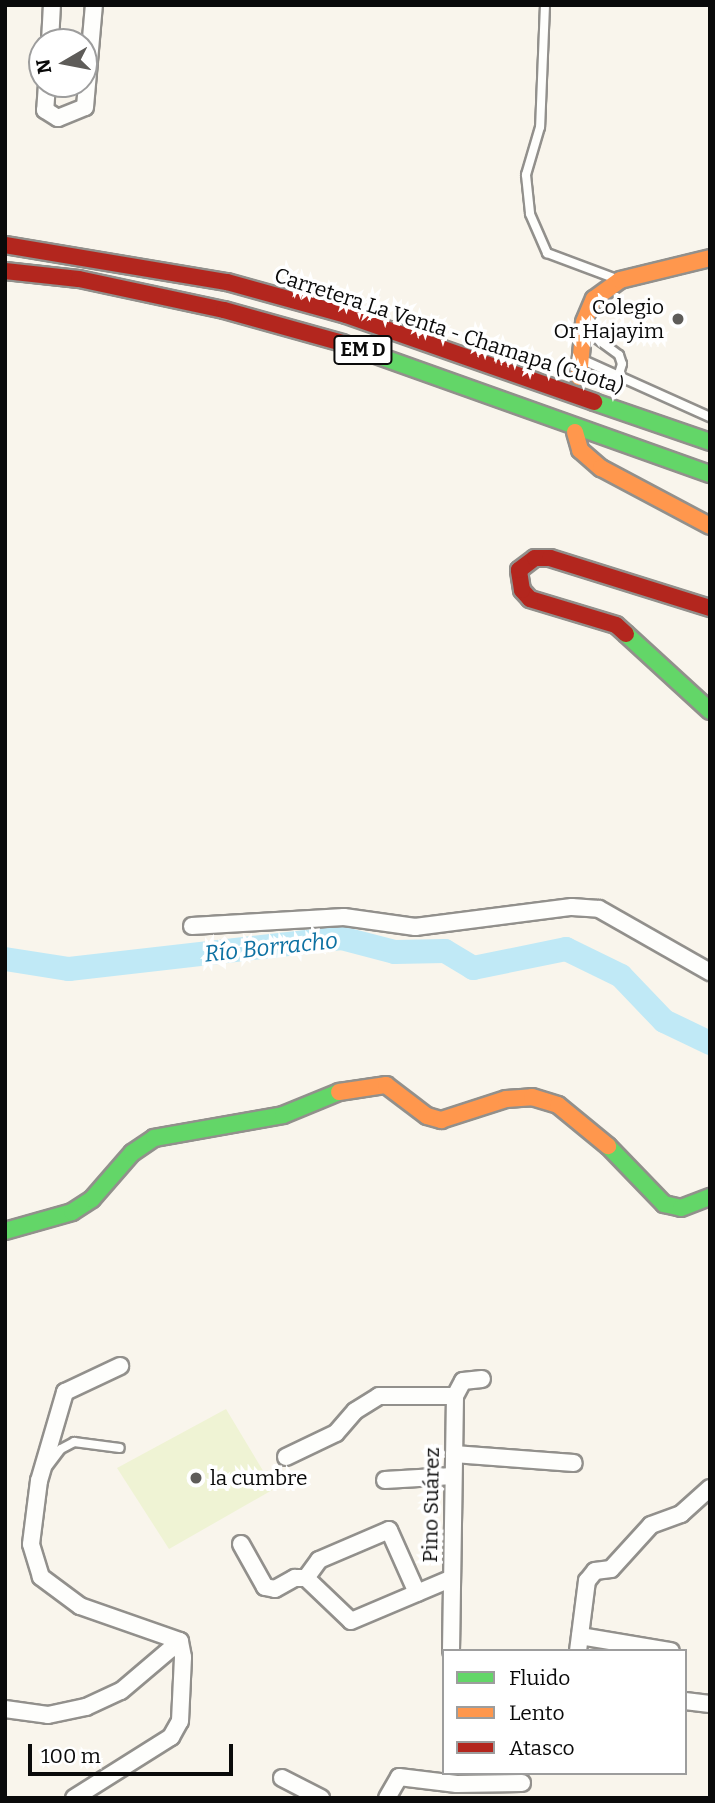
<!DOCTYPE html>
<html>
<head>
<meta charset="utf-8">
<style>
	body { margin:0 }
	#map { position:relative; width:715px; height:1803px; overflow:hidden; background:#f9f5ec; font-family:Bitter,serif }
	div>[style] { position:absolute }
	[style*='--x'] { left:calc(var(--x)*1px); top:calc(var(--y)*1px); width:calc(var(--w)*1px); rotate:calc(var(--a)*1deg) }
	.pitch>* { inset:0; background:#eff3d4 }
	.river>* { height:24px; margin:-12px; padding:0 12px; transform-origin:12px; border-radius:12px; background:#c0e9f6 }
	.roads { filter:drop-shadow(2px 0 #92908c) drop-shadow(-2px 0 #92908c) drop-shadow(0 2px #92908c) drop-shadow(0 -2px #92908c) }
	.lane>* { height:8px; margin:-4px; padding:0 4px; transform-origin:4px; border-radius:4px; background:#fefefc }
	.street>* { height:16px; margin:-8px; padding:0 8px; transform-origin:8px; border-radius:8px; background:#fefefc }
	.fast>* { height:16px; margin:-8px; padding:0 8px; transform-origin:8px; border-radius:8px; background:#63d668 }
	.slow>* { height:16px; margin:-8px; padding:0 8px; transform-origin:8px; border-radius:8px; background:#ff974d }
	.jam>* { height:16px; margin:-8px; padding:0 8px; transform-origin:8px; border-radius:8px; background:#b3261e }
	.dots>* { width:19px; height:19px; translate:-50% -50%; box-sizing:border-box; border:4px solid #fff; border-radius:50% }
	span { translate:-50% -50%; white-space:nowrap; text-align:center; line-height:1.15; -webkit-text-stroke:7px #fff; paint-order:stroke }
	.shield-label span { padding:2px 5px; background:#fff; border:2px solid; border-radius:5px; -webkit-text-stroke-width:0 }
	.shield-label { font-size:19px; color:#0a0a0a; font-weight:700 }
	.poi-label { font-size:21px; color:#0a0a0a }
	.right { translate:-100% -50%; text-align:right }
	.left { translate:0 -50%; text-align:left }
	.street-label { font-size:21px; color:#0a0a0a }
	.water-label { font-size:23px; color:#0d71a2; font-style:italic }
	.frame { position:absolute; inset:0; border:7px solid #0a0a0a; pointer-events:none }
	.legend { position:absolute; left:442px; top:1649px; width:245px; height:126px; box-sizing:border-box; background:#fff; border:2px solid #9d9d9d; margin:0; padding:9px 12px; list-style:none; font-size:21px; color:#0a0a0a }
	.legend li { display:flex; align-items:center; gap:14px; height:35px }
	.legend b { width:35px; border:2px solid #9d9d9d }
	.north { position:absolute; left:28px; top:28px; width:70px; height:70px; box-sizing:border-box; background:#fff; border:2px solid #9d9d9d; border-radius:50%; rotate:260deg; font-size:19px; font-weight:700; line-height:28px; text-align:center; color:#0a0a0a }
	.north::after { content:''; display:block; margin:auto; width:24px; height:32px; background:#5e5c59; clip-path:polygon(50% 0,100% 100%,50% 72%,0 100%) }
	.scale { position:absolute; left:28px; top:1744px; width:205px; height:32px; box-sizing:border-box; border:4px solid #0a0a0a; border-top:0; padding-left:9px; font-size:21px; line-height:24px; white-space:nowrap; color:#0a0a0a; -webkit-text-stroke:5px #fff; paint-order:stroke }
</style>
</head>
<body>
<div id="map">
	<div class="pitch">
		<i style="clip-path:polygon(226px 1409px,274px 1489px,169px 1549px,117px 1468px)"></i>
	</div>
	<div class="river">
		<i style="--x:5;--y:959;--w:65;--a:8.9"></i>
		<i style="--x:69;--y:969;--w:274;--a:-6.5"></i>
		<i style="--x:341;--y:938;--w:56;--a:14.5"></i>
		<i style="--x:395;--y:952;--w:50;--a:-1.1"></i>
		<i style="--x:445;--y:951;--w:33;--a:31"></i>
		<i style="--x:473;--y:968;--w:95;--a:-11.5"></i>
		<i style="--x:566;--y:949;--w:61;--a:26.1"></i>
		<i style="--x:621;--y:976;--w:62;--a:46.3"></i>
		<i style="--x:664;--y:1021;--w:51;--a:25.6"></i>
	</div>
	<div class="roads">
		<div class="lane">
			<i style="--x:545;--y:5;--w:122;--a:92.3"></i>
			<i style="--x:540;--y:127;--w:50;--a:106.3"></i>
			<i style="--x:526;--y:175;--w:39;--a:84"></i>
			<i style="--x:530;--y:214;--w:43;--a:66.4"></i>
			<i style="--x:547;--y:253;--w:72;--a:20.5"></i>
			<i style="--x:585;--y:330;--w:42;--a:36.3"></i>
			<i style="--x:619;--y:355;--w:9;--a:72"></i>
			<i style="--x:622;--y:364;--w:14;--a:107"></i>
			<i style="--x:583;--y:360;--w:139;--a:24.2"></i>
			<i style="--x:48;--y:1466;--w:21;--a:-53"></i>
			<i style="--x:61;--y:1449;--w:15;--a:-28"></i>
			<i style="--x:74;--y:1442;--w:46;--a:7.4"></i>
		</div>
		<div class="street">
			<i style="--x:50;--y:42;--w:37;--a:-87"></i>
			<i style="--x:47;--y:84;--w:26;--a:94"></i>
			<i style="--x:45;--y:110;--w:15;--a:32"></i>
			<i style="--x:58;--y:118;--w:29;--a:-22"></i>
			<i style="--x:85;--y:107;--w:102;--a:-85"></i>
			<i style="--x:192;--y:926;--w:152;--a:-3.4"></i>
			<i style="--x:344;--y:917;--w:72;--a:8"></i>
			<i style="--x:415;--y:927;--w:158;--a:-7.3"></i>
			<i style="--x:572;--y:907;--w:27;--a:4"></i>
			<i style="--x:599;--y:909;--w:128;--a:29.6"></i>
			<i style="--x:454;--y:1454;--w:120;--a:4.3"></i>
			<i style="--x:286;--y:1457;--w:55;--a:-25.6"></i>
			<i style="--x:336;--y:1433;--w:29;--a:-49"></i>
			<i style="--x:355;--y:1411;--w:28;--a:-32"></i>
			<i style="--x:379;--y:1396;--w:76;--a:0"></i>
			<i style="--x:385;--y:1480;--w:68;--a:-3.4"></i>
			<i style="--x:241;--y:1544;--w:49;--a:60.8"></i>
			<i style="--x:265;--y:1587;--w:10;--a:11"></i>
			<i style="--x:275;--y:1589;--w:23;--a:-29"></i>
			<i style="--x:295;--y:1578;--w:11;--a:0"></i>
			<i style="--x:306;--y:1578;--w:62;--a:43.7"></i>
			<i style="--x:351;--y:1621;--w:108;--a:-23"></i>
			<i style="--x:306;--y:1578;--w:22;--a:-54"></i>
			<i style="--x:319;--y:1560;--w:76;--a:-23.2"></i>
			<i style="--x:389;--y:1530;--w:69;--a:66"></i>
			<i style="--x:580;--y:1636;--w:92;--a:9.4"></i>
			<i style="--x:451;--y:1651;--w:255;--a:-89.1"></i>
			<i style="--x:455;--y:1396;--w:17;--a:-62"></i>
			<i style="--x:463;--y:1381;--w:19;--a:-6"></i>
			<i style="--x:578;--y:1651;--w:71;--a:-82.7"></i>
			<i style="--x:587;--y:1581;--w:13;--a:-51"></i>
			<i style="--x:595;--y:1571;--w:16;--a:-7"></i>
			<i style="--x:611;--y:1569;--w:59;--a:-47.7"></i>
			<i style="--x:651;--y:1525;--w:32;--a:-20"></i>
			<i style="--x:681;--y:1514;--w:39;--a:-42"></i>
			<i style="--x:685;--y:1701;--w:25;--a:7"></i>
			<i style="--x:5;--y:1709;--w:43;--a:7.9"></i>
			<i style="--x:48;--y:1715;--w:39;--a:-12"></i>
			<i style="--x:86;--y:1707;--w:38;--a:-25"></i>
			<i style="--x:121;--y:1691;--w:77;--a:-40.3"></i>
			<i style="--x:282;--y:1778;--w:44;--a:27.1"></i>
			<i style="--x:74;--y:1798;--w:115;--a:-32.2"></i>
			<i style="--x:171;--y:1737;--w:18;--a:-61"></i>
			<i style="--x:180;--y:1721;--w:64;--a:-87.3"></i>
			<i style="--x:183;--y:1657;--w:16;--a:-101"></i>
			<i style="--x:180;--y:1641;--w:106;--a:-160.7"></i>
			<i style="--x:80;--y:1606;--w:49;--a:-143.4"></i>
			<i style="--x:41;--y:1577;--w:34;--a:-107"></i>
			<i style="--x:31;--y:1544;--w:64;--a:-82.8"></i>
			<i style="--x:39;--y:1481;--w:93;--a:-73.7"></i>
			<i style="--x:65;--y:1392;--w:61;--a:-25.3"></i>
			<i style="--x:387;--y:1798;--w:24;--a:-60"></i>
			<i style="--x:399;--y:1777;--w:58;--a:6.9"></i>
			<i style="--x:457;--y:1784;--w:65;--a:-0.9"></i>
		</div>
		<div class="fast">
			<i style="--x:342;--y:343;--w:391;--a:19.6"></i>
			<i style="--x:594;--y:402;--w:123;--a:19"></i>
			<i style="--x:626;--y:634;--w:114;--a:42.5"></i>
			<i style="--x:608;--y:1146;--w:81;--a:46"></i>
			<i style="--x:664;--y:1204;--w:17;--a:13"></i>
			<i style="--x:681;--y:1208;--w:31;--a:-21"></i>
			<i style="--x:5;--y:1231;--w:70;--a:-15.8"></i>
			<i style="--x:72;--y:1212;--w:24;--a:-33"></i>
			<i style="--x:92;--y:1199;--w:61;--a:-49"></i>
			<i style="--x:132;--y:1153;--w:27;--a:-34"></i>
			<i style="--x:154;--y:1138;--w:131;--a:-10.1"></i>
			<i style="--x:283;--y:1115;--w:61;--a:-22.3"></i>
		</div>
		<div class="slow">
			<i style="--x:579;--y:377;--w:55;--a:-84.8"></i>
			<i style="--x:584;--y:322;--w:25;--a:-67"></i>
			<i style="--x:594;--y:299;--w:32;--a:-36"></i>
			<i style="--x:620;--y:280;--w:93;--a:-13.7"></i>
			<i style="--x:575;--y:432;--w:19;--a:74"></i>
			<i style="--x:580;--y:450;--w:28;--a:41"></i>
			<i style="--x:601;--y:468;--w:123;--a:28"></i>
			<i style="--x:339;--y:1092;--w:48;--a:-8.5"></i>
			<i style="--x:386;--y:1085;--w:51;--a:37.1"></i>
			<i style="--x:427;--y:1116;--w:15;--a:16"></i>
			<i style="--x:441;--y:1120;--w:68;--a:-17.9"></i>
			<i style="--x:506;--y:1099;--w:26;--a:-4"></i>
			<i style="--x:532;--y:1097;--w:27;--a:17"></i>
			<i style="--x:558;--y:1105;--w:65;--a:39.4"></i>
		</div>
		<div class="jam">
			<i style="--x:5;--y:245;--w:225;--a:9.5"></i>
			<i style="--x:227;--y:282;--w:123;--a:15.5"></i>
			<i style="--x:346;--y:315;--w:263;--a:19.3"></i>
			<i style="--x:5;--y:271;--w:74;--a:6.2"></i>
			<i style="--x:79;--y:279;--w:148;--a:12.1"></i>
			<i style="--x:224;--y:310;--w:123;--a:15.6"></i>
			<i style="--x:626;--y:634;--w:13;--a:-138"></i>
			<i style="--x:616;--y:625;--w:90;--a:-163.2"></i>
			<i style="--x:530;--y:599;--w:12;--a:-132"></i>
			<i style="--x:522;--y:590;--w:20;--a:-99"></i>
			<i style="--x:519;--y:570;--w:20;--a:-37"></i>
			<i style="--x:535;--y:558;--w:15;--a:0"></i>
			<i style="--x:550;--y:558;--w:168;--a:17.4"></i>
		</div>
	</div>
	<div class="dots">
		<i style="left:678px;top:319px;background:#5e5c59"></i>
		<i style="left:196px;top:1478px;background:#5e5c59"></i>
	</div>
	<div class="shield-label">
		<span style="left:363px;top:350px">EM D</span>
	</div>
	<div class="poi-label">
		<span class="right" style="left:664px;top:319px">Colegio<br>Or Hajayim</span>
		<span class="left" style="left:210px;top:1478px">la cumbre</span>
	</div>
	<div class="street-label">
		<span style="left:449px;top:331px;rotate:18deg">Carretera La Venta - Chamapa (Cuota)</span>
		<span style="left:431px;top:1505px;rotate:-89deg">Pino Suárez</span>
	</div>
	<div class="water-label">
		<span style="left:271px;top:947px;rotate:-6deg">Río Borracho</span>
	</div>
	<div class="frame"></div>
	<ul class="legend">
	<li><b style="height:9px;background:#63d668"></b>Fluido</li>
	<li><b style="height:9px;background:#ff974d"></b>Lento</li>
	<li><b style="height:9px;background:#b3261e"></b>Atasco</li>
	</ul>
	<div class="north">N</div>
	<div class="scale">100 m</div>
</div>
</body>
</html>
